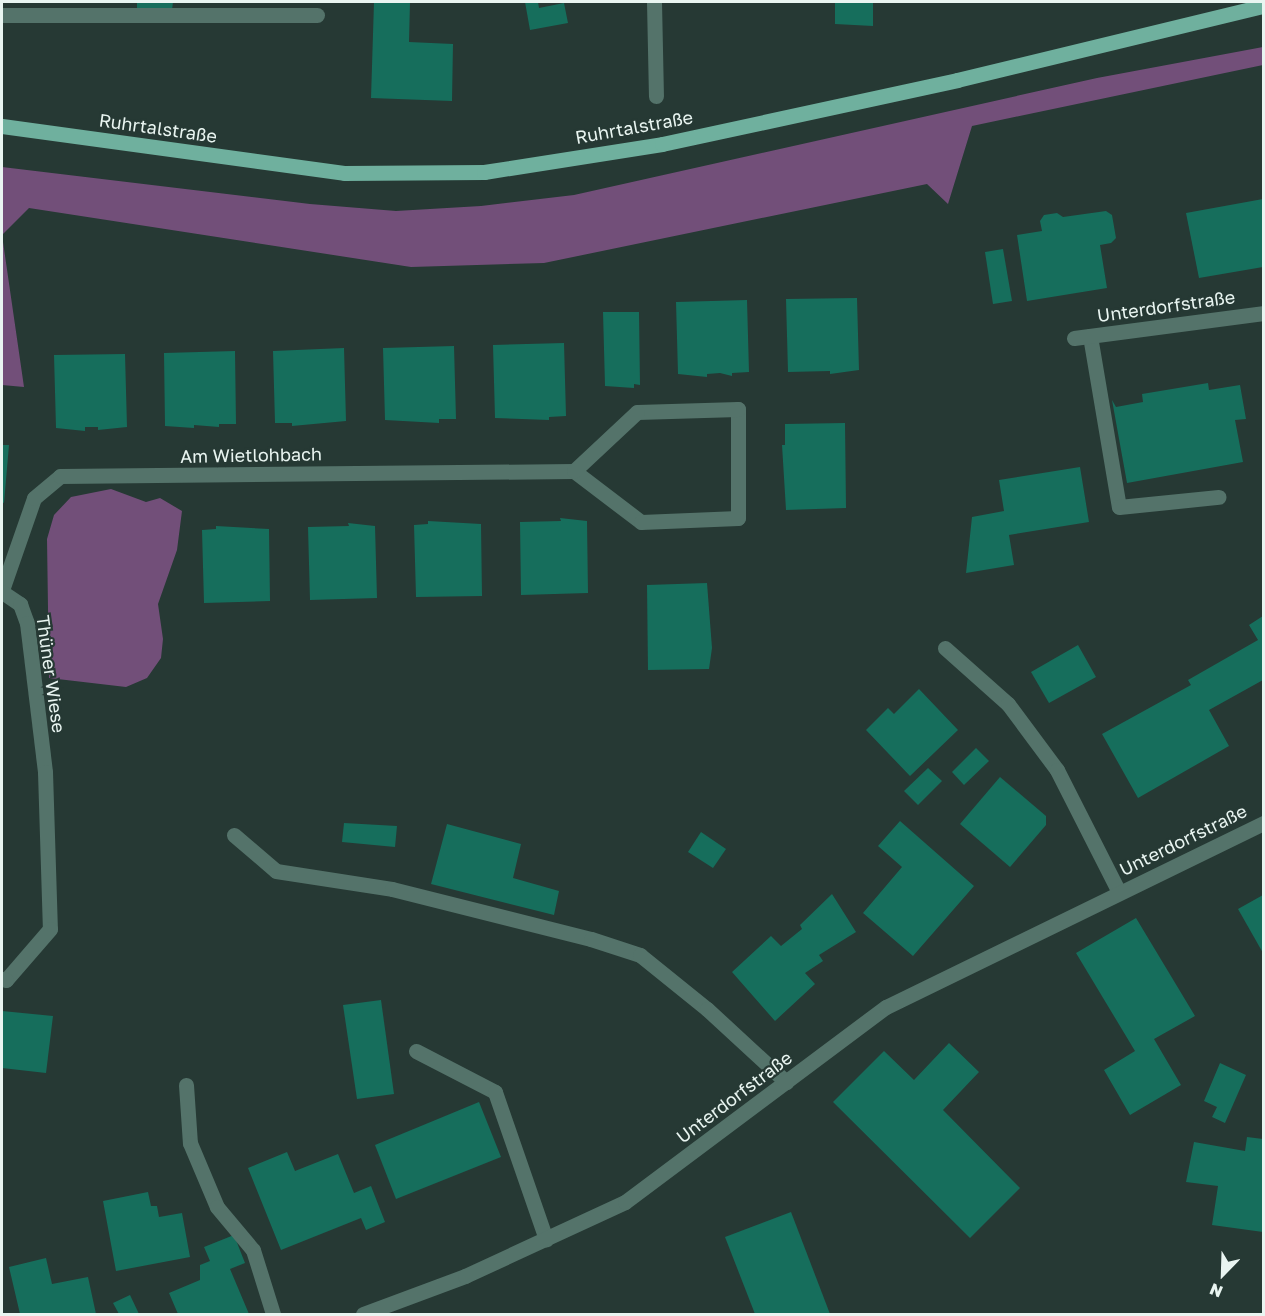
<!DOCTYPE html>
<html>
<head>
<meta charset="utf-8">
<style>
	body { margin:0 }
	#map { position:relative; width:1265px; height:1316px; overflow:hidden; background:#263934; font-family:"Golos Text",sans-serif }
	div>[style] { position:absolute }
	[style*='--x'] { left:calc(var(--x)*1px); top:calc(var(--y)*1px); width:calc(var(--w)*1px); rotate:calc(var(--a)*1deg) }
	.green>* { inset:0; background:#724f79 }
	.building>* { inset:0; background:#166e5c }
	.minor>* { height:15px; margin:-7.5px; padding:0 7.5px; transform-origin:7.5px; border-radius:7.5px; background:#54736a }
	.major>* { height:15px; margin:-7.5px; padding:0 7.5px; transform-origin:7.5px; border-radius:7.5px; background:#6fb09e }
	span { translate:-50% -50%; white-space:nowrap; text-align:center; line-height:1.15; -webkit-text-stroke:4.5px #263934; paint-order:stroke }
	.street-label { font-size:18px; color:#e9f5f1 }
	.frame { position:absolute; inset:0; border:3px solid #e9f5f1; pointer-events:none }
	.north { position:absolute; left:1193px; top:1244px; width:60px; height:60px; -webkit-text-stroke:4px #263934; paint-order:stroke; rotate:203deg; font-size:16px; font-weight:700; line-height:24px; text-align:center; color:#e9f5f1 }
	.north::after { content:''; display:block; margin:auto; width:21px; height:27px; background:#e9f5f1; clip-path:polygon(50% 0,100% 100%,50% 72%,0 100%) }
</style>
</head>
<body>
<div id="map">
	<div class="green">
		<i style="clip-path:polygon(1263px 47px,1263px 65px,972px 126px,948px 204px,927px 184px,544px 263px,411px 267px,29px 208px,2px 235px,24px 387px,2px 385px,2px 167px,310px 204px,396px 211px,481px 206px,574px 195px,1097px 78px)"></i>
		<i style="clip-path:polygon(111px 489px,146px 502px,160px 498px,182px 511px,177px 550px,158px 604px,163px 639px,161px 658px,147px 678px,126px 687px,49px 678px,47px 539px,54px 515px,71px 497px)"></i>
	</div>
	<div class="building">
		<i style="clip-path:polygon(137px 2px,173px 2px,172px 10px,137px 9px)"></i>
		<i style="clip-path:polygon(374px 2px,410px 2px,409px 42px,453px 44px,452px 101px,371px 98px)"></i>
		<i style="clip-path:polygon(525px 2px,538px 2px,539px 8px,564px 3px,568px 23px,530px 30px)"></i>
		<i style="clip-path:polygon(835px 2px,873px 2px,873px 26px,835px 24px)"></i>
		<i style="clip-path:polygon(1263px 199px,1263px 267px,1199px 278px,1186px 213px)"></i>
		<i style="clip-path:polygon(1106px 211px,1112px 215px,1116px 238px,1111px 243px,1100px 245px,1107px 288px,1027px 301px,1017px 235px,1042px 231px,1040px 221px,1044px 215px,1057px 213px,1063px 217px)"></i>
		<i style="clip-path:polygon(1003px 249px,1012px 301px,993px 304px,985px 252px)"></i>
		<i style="clip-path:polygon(857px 298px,859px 370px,830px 374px,830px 371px,788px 372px,786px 299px)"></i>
		<i style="clip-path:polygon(747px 300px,749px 372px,732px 373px,732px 376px,720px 373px,707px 374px,707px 377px,678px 374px,676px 302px)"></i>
		<i style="clip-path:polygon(603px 312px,639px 312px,640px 385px,634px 384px,634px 388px,605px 386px)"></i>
		<i style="clip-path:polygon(564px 343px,566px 416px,549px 417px,549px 420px,495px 418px,493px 345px)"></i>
		<i style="clip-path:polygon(454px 346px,456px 419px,439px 419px,439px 423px,385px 420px,383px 348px)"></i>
		<i style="clip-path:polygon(344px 348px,346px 421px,292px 426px,292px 423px,275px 423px,273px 351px)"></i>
		<i style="clip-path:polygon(235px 351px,236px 424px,219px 424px,219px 427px,194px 425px,194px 428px,165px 426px,164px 353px)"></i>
		<i style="clip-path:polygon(125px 354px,127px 427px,98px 430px,98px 427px,85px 427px,85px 431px,56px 428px,54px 355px)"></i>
		<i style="clip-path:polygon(1208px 383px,1209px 390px,1240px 385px,1246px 419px,1235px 420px,1243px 462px,1127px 483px,1112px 400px,1116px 407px,1143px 402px,1142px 394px)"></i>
		<i style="clip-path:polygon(845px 423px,846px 508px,786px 510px,782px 445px,785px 445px,785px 424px)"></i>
		<i style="clip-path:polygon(2px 445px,9px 445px,4px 503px,2px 502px)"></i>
		<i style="clip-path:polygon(1080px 467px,1089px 522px,1009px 535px,1014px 565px,966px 573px,972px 517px,1004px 511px,999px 480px)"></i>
		<i style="clip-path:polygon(560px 518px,587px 521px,588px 593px,521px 595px,520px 522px,561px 521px)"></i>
		<i style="clip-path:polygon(428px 521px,481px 524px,482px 596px,416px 597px,414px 525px,428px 524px)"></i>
		<i style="clip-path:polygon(348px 523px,375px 526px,377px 598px,310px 600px,308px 527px,349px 526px)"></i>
		<i style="clip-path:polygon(216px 526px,269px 529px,270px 601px,204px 603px,202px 530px,216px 529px)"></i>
		<i style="clip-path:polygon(707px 583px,712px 648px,709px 669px,648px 670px,647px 585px)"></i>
		<i style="clip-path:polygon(1263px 616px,1263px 680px,1209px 710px,1229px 746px,1138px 798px,1102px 734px,1191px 685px,1188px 680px,1258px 640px,1249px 625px)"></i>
		<i style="clip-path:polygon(1078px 645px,1096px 677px,1049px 703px,1031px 672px)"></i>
		<i style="clip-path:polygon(919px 689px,958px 730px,910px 776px,866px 730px,888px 708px,894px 714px)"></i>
		<i style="clip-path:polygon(976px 748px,989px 761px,964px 785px,952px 772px)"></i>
		<i style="clip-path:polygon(928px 768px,942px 781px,918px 805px,904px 791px)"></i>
		<i style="clip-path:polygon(1000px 777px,1046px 816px,1046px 825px,1010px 867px,960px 824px)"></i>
		<i style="clip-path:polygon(900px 821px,974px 886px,913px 956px,863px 913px,902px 867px,878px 846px)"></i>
		<i style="clip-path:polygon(344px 823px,397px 826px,395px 847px,342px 842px)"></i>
		<i style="clip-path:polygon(447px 824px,521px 844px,513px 878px,559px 891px,554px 915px,431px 884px)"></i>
		<i style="clip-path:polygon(701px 832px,726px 849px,713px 868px,688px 852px)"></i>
		<i style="clip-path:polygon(832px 894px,856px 932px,819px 955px,823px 961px,805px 973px,815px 984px,775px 1021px,732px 972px,771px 936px,781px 946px,802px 929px,800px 925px)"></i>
		<i style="clip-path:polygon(1263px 895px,1263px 953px,1238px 909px)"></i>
		<i style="clip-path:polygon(1136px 918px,1195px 1016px,1154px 1039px,1181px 1085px,1130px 1115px,1104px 1070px,1135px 1051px,1076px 953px)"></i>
		<i style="clip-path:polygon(381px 1000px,394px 1094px,357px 1099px,343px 1005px)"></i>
		<i style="clip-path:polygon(2px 1011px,53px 1016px,46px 1073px,2px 1068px)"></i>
		<i style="clip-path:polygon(949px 1043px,979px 1072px,943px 1110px,1020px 1188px,970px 1238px,833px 1102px,884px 1051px,914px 1080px)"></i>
		<i style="clip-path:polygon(1220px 1063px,1246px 1075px,1225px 1123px,1212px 1117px,1217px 1107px,1204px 1101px)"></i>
		<i style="clip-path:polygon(479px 1102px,501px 1157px,396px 1199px,375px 1145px)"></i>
		<i style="clip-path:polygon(1247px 1137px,1263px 1139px,1263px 1232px,1212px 1225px,1218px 1186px,1186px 1182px,1194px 1142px,1245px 1151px)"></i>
		<i style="clip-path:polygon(287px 1152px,295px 1171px,338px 1154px,354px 1193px,371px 1186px,385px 1222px,366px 1230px,361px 1218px,281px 1250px,248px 1168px)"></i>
		<i style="clip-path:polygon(148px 1192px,151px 1206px,157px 1206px,159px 1217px,182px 1213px,190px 1257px,116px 1271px,103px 1201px)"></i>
		<i style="clip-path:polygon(791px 1212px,830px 1314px,755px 1314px,725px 1237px)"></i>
		<i style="clip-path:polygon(234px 1235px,245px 1263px,230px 1269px,249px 1314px,178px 1314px,169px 1293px,200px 1280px,200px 1265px,210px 1261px,204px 1247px)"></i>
		<i style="clip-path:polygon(46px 1258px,52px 1284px,88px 1277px,96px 1314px,20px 1314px,9px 1267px)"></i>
		<i style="clip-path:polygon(130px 1295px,139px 1314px,119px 1314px,113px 1303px)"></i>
	</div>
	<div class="minor">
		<i style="--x:654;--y:2;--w:94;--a:88.8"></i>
		<i style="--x:2;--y:15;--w:315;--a:0"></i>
		<i style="--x:1090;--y:336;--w:173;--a:80.4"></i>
		<i style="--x:1119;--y:507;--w:100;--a:-5.8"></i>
		<i style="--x:1074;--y:338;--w:192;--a:-7.5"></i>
		<i style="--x:2;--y:590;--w:97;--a:-70.8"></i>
		<i style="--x:34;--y:498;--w:34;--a:-40"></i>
		<i style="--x:60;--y:476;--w:514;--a:-0.56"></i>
		<i style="--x:574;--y:471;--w:84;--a:37.3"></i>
		<i style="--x:641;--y:522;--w:97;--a:-2.4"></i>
		<i style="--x:738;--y:518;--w:109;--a:-90"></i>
		<i style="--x:738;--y:409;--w:101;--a:178.3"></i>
		<i style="--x:637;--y:412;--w:86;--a:136.9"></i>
		<i style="--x:2;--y:592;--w:22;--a:34"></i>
		<i style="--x:20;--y:604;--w:20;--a:70"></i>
		<i style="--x:27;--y:623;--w:150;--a:83.1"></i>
		<i style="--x:45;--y:772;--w:157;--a:88.2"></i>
		<i style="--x:50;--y:929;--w:67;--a:130.8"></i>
		<i style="--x:6;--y:980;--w:4;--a:-166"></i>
		<i style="--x:945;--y:648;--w:84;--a:41.6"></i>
		<i style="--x:1008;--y:704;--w:82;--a:53.4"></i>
		<i style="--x:1057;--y:770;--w:137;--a:63.1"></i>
		<i style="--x:234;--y:835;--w:55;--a:40.6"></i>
		<i style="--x:276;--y:871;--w:117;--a:8.8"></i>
		<i style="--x:392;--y:889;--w:205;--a:14.1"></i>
		<i style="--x:591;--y:939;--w:52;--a:18.1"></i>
		<i style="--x:640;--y:955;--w:86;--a:38.9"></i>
		<i style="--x:707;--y:1009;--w:108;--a:42.7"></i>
		<i style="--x:416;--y:1051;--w:89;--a:27.4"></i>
		<i style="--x:495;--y:1092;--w:156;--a:70.9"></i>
		<i style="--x:186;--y:1085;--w:58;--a:86.1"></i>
		<i style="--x:190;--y:1143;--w:69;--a:67.1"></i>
		<i style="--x:217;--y:1207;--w:56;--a:50.1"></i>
		<i style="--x:253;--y:1250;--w:67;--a:72.6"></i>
		<i style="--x:363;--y:1314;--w:109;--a:-20.4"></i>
		<i style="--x:465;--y:1276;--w:176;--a:-24.8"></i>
		<i style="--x:625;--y:1202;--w:326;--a:-36.8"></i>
		<i style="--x:886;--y:1007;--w:420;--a:-26"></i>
	</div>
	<div class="major">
		<i style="--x:2;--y:126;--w:345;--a:7.8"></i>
		<i style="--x:344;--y:173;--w:140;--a:-0.4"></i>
		<i style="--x:484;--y:172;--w:180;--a:-8.9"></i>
		<i style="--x:662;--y:144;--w:302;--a:-12.2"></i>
		<i style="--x:957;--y:80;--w:316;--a:-13.6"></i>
	</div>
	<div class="street-label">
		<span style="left:634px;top:127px;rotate:-10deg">Ruhrtalstraße</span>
		<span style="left:158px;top:128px;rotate:8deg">Ruhrtalstraße</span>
		<span style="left:1166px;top:306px;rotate:-8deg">Unterdorfstraße</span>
		<span style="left:251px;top:455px;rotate:-1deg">Am Wietlohbach</span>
		<span style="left:51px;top:674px;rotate:82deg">Thüner Wiese</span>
		<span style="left:1183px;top:840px;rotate:-26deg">Unterdorfstraße</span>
		<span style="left:734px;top:1097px;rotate:-37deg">Unterdorfstraße</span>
	</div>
	<div class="frame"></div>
	<div class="north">N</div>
</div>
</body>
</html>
